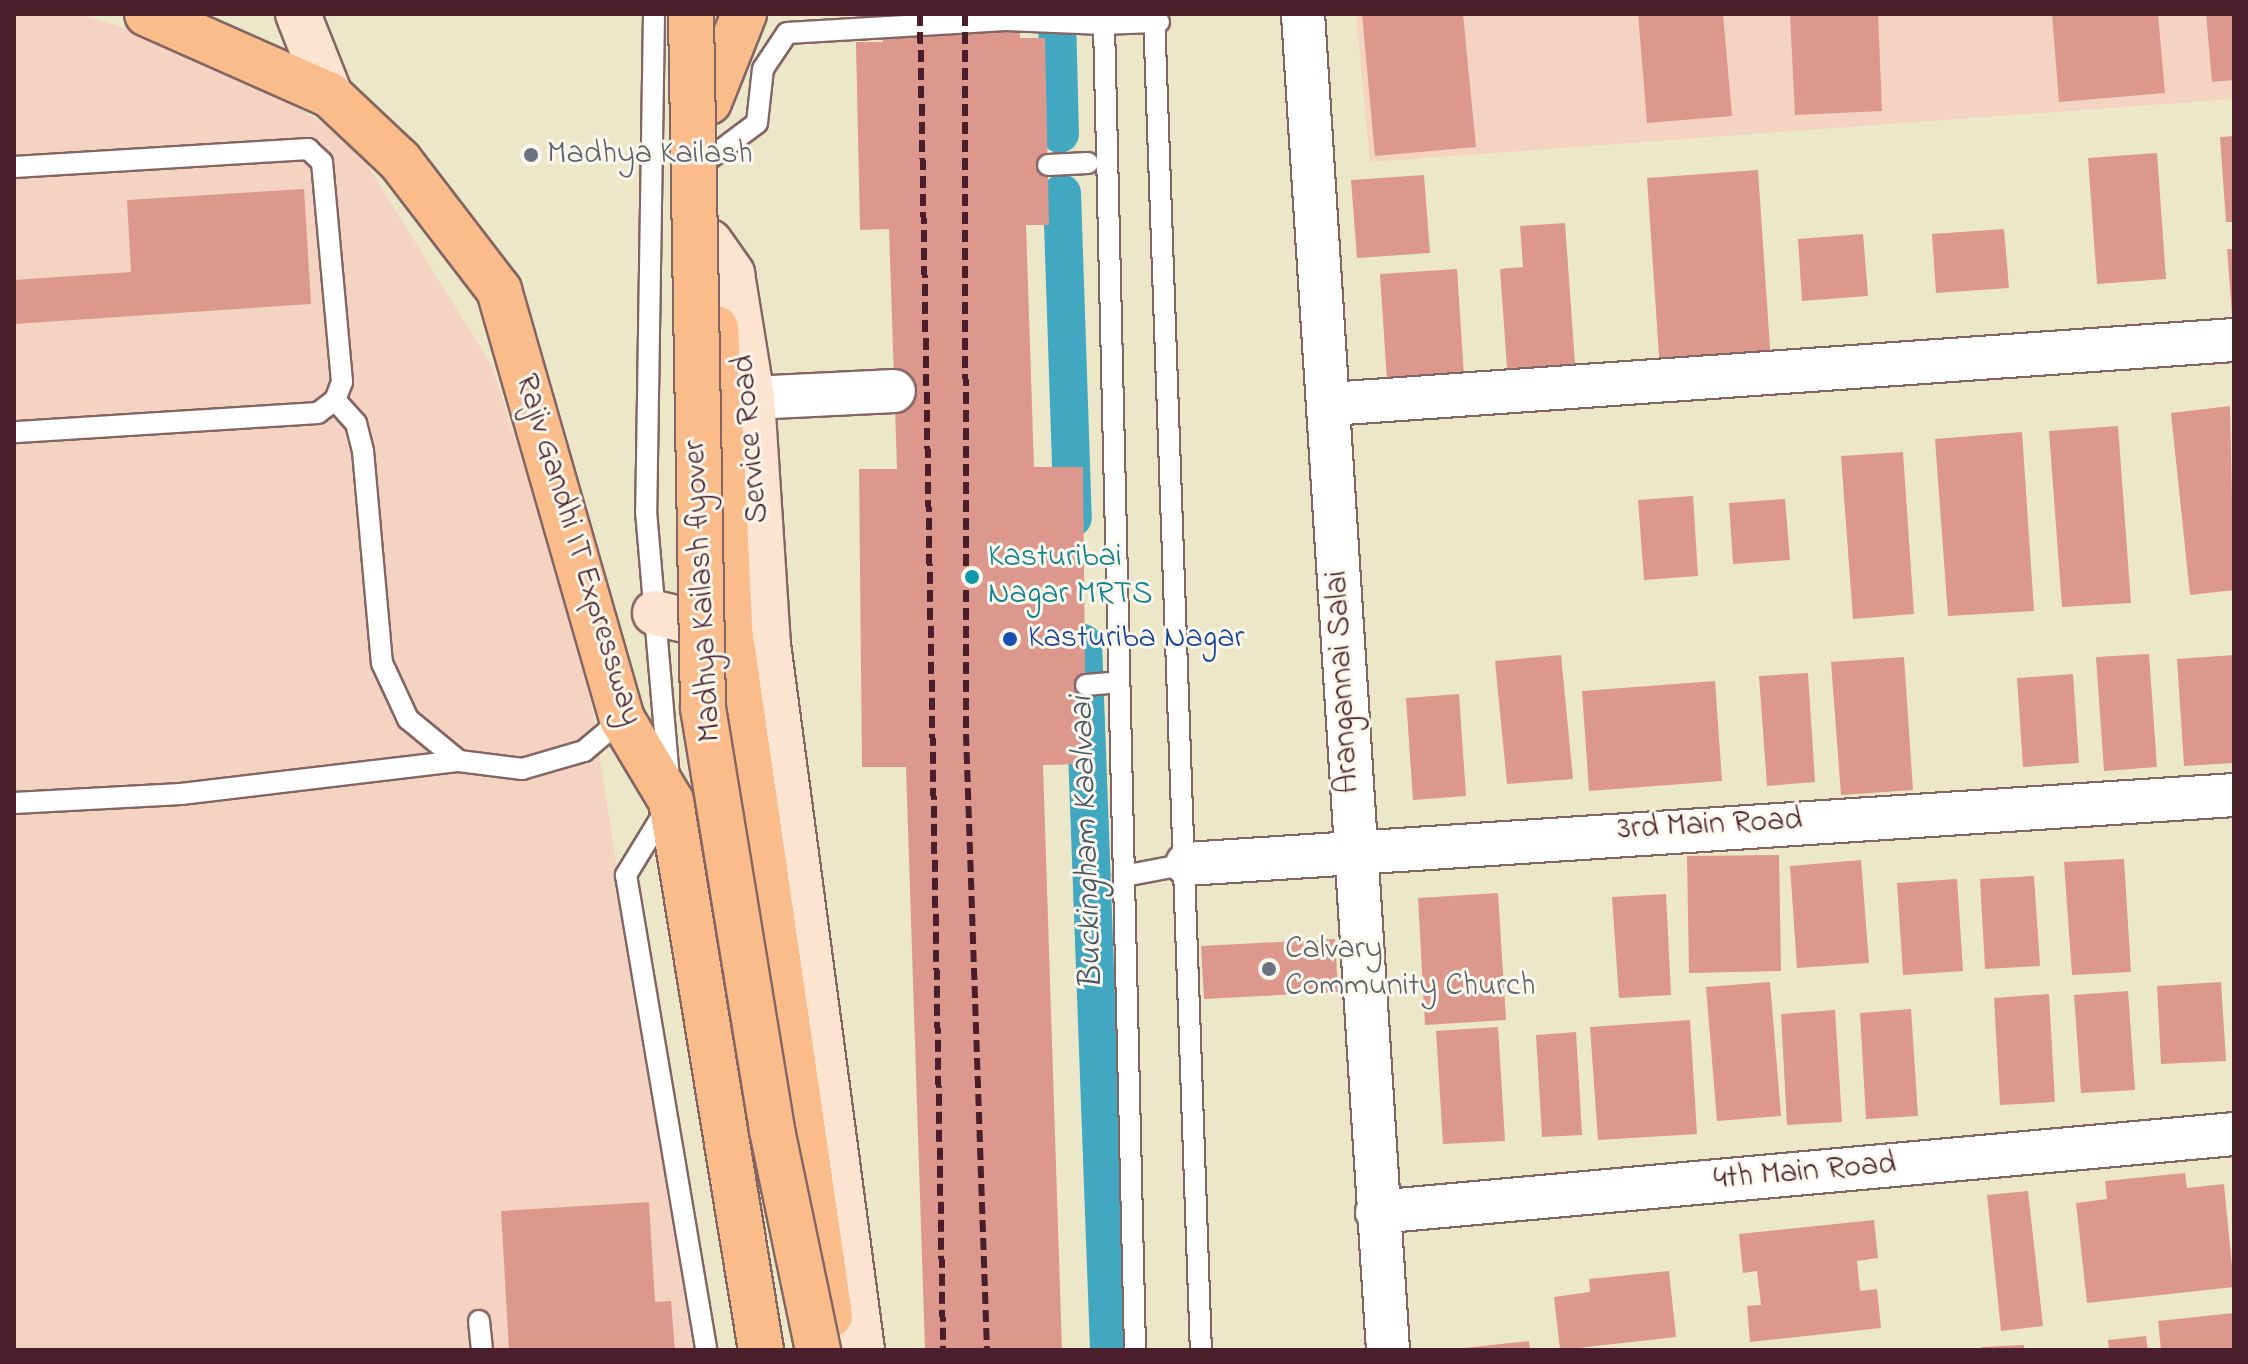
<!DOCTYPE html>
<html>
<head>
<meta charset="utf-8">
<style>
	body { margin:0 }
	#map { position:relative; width:2248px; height:1364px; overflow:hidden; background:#ede7ca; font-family:"Indie Flower",sans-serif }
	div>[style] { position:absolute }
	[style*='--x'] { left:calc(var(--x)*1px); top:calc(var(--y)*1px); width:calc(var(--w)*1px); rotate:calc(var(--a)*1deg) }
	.built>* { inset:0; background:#f5d3c2 }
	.canal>* { height:38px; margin:-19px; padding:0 19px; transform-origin:19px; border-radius:19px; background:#42a8c2 }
	.building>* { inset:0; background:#dd988e }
	.roads { filter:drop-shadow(2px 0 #836563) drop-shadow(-2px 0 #836563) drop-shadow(0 2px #836563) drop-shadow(0 -2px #836563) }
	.lane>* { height:20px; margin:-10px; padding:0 10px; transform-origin:10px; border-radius:10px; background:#fff }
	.street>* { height:42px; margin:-21px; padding:0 21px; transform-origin:21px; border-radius:21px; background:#fff }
	.secondary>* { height:44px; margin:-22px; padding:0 22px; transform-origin:22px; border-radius:22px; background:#fde4d0 }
	.primary>* { height:44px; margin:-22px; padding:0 22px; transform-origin:22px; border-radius:22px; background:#f9bc8a }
	.rail>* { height:6px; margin-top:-3px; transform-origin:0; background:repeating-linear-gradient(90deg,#4a1f2b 0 12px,transparent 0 18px) }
	.bridges { filter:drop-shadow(2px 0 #836563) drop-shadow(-2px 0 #836563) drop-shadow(0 2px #836563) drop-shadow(0 -2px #836563) }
	.primary-bridge>* { height:44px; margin:-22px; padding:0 22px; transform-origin:22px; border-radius:22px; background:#f9bc8a }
	.dots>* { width:22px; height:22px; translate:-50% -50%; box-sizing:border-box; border:4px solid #fbf7ec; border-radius:50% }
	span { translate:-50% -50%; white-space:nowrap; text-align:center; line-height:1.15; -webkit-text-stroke:6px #fbf7ec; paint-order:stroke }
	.worship-label { font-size:32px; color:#5b616d }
	.left { translate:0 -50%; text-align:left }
	.street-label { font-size:32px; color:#4a1f2b }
	.culture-label { font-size:32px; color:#0d838f }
	.transit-label { font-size:32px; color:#164399 }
	.water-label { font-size:34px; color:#475667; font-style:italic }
	.frame { position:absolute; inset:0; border:16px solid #4a1f2b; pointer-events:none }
</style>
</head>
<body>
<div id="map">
	<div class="built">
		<i style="clip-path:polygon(14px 14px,80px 14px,205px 54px,352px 140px,492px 366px,583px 651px,693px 1350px,14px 1350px)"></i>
		<i style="clip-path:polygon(1356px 14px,2234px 14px,2234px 99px,1370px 162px)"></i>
	</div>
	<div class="canal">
		<i style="--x:1057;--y:14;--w:120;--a:88.6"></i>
		<i style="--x:1062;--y:193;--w:325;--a:88.1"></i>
		<i style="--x:1083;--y:643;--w:707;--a:87.89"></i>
	</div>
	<div class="building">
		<i style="clip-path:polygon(882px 14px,1019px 14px,1020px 38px,1045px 38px,1049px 225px,1026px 225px,1034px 467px,1083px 467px,1086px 764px,1043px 765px,1062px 1350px,925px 1350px,906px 767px,862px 767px,859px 469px,897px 469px,889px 229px,860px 230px,856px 42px,883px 42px)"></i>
		<i style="clip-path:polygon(1362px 14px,1463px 14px,1476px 147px,1375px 156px)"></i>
		<i style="clip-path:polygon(1638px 14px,1723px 14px,1732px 116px,1647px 123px)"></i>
		<i style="clip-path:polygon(1790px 14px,1878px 14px,1882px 111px,1795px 115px)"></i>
		<i style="clip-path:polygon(2052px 14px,2158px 14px,2165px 93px,2059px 102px)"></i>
		<i style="clip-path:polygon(2206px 14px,2234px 14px,2234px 80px,2212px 82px)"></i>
		<i style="clip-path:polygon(2234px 136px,2234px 222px,2226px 222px,2220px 137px)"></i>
		<i style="clip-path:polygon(2157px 153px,2166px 279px,2097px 284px,2088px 158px)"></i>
		<i style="clip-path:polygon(1758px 170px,1771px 363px,1660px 370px,1647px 178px)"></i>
		<i style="clip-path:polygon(1424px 175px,1430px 253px,1357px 258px,1351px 180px)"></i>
		<i style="clip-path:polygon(304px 189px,311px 304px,14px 324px,14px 280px,131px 272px,127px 200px)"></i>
		<i style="clip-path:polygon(1565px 223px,1576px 378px,1508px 382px,1500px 269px,1523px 267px,1520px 226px)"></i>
		<i style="clip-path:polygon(2004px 229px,2009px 288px,1936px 293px,1932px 234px)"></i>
		<i style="clip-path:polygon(1863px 234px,1868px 296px,1802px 301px,1798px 239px)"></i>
		<i style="clip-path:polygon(2227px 249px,2234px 249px,2234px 314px,2232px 314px)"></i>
		<i style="clip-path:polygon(1457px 269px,1464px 375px,1387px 381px,1380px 274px)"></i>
		<i style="clip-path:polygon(2230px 406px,2234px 590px,2190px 595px,2171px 413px)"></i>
		<i style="clip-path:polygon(2118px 426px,2131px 603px,2062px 607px,2049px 431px)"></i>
		<i style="clip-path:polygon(2022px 432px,2034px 611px,1948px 616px,1935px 439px)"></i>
		<i style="clip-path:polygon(1903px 452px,1914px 614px,1853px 619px,1841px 456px)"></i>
		<i style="clip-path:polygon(1693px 496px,1698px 576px,1644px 580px,1638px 500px)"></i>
		<i style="clip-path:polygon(1785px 499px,1790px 560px,1733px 564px,1729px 503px)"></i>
		<i style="clip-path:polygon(2149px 654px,2157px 767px,2104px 771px,2096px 657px)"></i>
		<i style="clip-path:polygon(1561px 655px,1573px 779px,1507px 784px,1495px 661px)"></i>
		<i style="clip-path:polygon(2234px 655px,2234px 763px,2184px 766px,2177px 659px)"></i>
		<i style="clip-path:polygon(1904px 657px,1913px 790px,1841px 795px,1831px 662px)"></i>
		<i style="clip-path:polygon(1808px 673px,1815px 782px,1767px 786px,1759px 676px)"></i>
		<i style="clip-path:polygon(2073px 674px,2079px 763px,2023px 767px,2017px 678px)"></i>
		<i style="clip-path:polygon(1715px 681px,1722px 781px,1589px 791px,1582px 691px)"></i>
		<i style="clip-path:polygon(1459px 694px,1466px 796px,1413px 800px,1406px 698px)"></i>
		<i style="clip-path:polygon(1779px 855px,1781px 971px,1689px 973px,1687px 856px)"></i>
		<i style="clip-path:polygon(2124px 859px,2131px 972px,2072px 975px,2064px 862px)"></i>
		<i style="clip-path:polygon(1861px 860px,1869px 963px,1797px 968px,1790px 866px)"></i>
		<i style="clip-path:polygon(2034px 876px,2040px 966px,1985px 969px,1980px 879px)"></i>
		<i style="clip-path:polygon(1957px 879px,1963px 971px,1903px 975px,1897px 883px)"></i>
		<i style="clip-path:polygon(1498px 893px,1506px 1020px,1425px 1025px,1418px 898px)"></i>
		<i style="clip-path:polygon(1666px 894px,1671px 995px,1619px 998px,1612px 897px)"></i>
		<i style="clip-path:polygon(1335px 939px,1338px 992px,1204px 999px,1201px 946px)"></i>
		<i style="clip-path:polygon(1770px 982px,1781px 1116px,1717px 1121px,1706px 987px)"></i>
		<i style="clip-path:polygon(2221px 982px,2226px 1061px,2161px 1064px,2157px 986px)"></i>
		<i style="clip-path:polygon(2128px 991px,2135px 1090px,2081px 1093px,2074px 995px)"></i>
		<i style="clip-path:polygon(2049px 994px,2055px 1102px,2000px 1105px,1994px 998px)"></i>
		<i style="clip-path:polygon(1911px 1009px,1918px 1116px,1866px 1119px,1860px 1013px)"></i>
		<i style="clip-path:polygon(1835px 1010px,1842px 1122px,1787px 1125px,1781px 1014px)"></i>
		<i style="clip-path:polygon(1690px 1020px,1697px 1134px,1598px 1140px,1590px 1027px)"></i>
		<i style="clip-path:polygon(1498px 1027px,1505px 1141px,1443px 1144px,1436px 1031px)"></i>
		<i style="clip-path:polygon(1576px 1032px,1582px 1135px,1542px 1137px,1536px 1035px)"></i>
		<i style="clip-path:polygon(2185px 1173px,2187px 1188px,2224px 1184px,2234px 1287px,2087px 1303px,2076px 1203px,2107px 1199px,2105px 1181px)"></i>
		<i style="clip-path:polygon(2028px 1191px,2043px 1326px,2001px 1331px,1987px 1195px)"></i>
		<i style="clip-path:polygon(649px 1202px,655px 1302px,671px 1301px,675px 1350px,509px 1350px,501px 1211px)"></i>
		<i style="clip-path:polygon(1874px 1220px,1878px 1258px,1857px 1261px,1860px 1291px,1877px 1289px,1881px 1328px,1750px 1342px,1747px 1306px,1761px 1305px,1757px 1271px,1743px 1273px,1739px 1234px)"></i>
		<i style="clip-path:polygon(1669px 1271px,1676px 1337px,1560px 1350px,1554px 1297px,1590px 1292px,1589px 1279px)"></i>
		<i style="clip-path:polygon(2234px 1313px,2234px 1350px,2161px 1350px,2158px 1321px)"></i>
		<i style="clip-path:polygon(2146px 1336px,2148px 1350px,2109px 1350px,2108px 1340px)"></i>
		<i style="clip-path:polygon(1529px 1341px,1530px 1350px,1464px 1350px,1464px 1348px)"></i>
		<i style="clip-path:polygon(2024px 1345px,2024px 1350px,1982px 1350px,1982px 1347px)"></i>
	</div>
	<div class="roads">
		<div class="lane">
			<i style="--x:654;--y:14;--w:497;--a:90.9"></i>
			<i style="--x:646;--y:511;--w:268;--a:85.1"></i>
			<i style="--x:1154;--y:14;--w:1337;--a:87.99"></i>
			<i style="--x:1104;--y:24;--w:55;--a:-2.1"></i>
			<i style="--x:709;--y:159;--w:60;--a:-36.9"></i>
			<i style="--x:757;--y:123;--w:54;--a:-83.7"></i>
			<i style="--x:763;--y:69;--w:43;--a:-56.3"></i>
			<i style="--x:787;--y:33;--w:219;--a:-3.4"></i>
			<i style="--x:1006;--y:20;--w:98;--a:2.3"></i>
			<i style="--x:1104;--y:24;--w:1326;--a:88.66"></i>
			<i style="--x:1048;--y:165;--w:40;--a:-2.9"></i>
			<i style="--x:14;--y:167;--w:295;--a:-3.5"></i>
			<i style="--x:308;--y:149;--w:19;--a:43"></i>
			<i style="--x:322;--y:162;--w:221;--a:84.8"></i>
			<i style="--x:342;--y:382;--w:19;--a:111"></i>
			<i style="--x:335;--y:400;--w:21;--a:143"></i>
			<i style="--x:318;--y:413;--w:305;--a:176.4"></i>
			<i style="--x:335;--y:400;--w:31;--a:48"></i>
			<i style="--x:356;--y:423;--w:29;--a:76"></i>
			<i style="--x:363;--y:451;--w:213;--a:84.9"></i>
			<i style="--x:382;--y:663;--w:62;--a:65.1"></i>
			<i style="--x:408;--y:719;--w:66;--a:39.5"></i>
			<i style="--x:459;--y:761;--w:64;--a:7.2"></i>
			<i style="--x:522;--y:769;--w:65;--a:-16.2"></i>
			<i style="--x:584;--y:751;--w:50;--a:-40.1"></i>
			<i style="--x:1086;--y:685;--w:22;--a:-5"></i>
			<i style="--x:14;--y:803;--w:167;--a:-3.1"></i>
			<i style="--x:181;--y:794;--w:280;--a:-6.8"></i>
			<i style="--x:667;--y:808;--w:79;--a:121.5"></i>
			<i style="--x:626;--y:875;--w:482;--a:80.4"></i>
			<i style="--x:1124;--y:876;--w:64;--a:-10.8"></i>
			<i style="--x:479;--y:1321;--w:29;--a:84"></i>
		</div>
		<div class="street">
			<i style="--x:1303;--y:14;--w:1339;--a:86.36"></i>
			<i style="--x:752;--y:398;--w:142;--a:-2.8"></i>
			<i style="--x:1330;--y:404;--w:906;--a:-4.05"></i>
			<i style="--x:1187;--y:864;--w:1049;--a:-3.77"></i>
			<i style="--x:1377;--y:1212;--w:861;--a:-5.2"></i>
		</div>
		<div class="secondary">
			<i style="--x:298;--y:14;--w:87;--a:68.4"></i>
			<i style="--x:710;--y:242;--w:39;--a:55"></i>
			<i style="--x:732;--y:274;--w:126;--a:80.8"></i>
			<i style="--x:752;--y:398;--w:247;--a:86.3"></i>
			<i style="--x:768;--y:644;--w:712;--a:82.42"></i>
			<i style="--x:655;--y:613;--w:82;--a:13.4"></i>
		</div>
		<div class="primary">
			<i style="--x:147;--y:14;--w:200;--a:23.9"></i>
			<i style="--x:330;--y:95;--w:96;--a:43.3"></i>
			<i style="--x:400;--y:161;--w:163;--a:52.5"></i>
			<i style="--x:499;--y:290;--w:446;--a:74"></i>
			<i style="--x:622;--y:719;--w:96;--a:59.1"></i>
			<i style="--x:671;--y:801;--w:556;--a:80.69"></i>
			<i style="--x:709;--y:102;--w:95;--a:-68.3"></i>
			<i style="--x:716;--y:328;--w:302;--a:87.3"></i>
			<i style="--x:730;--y:630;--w:693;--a:81.71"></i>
		</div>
	</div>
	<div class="rail">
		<i style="--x:920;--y:14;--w:1336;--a:89.01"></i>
		<i style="--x:965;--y:14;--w:720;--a:89.92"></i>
		<i style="--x:966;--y:734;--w:616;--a:88.05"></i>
	</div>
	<div class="bridges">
		<div class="primary-bridge">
			<i style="--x:691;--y:14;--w:694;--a:89.01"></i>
			<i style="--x:703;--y:708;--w:428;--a:80.7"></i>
			<i style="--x:772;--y:1130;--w:225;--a:78.2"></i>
		</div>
	</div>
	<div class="dots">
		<i style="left:531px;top:155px;background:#6b7280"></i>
		<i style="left:972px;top:577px;background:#0f9aa8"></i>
		<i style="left:1010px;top:639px;background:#1a4fb4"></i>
		<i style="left:1269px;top:969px;background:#6b7280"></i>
	</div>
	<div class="worship-label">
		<span class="left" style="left:547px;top:155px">Madhya Kailash</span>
		<span class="left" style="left:1285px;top:969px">Calvary<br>Community Church</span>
	</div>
	<div class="street-label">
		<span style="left:752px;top:439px;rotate:-95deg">Service Road</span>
		<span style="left:577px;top:550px;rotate:73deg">Rajiv Gandhi IT Expressway</span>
		<span style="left:704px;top:591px;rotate:-93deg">Madhya Kailash flyover</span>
		<span style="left:1344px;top:682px;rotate:-93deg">Arangannai Salai</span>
		<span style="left:1710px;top:826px;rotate:-3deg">3rd Main Road</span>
		<span style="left:1805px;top:1173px;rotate:-5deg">4th Main Road</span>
	</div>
	<div class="culture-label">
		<span class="left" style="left:988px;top:577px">Kasturibai<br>Nagar MRTS</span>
	</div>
	<div class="transit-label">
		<span class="left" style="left:1028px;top:639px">Kasturiba Nagar</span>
	</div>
	<div class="water-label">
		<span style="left:1088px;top:843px;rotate:-92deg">Buckingham Kaalvaai</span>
	</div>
	<div class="frame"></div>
</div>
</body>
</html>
